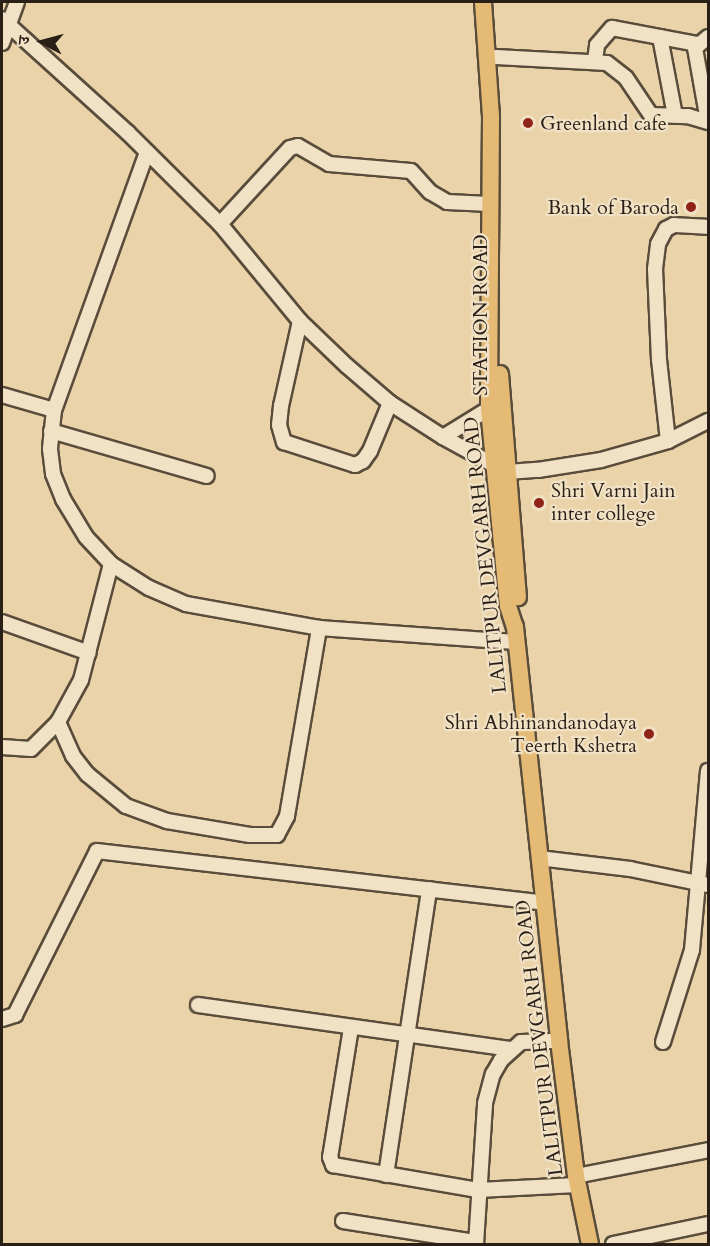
<!DOCTYPE html>
<html>
<head>
<meta charset="utf-8">
<style>
	body { margin:0 }
	#map { position:relative; width:710px; height:1246px; overflow:hidden; background:#ead3a8; font-family:Cardo,"Noto Serif Devanagari",serif }
	div>[style] { position:absolute }
	[style*='--x'] { left:calc(var(--x)*1px); top:calc(var(--y)*1px); width:calc(var(--w)*1px); rotate:calc(var(--a)*1deg) }
	.roads { filter:drop-shadow(2px 0 #594c3b) drop-shadow(-2px 0 #594c3b) drop-shadow(0 2px #594c3b) drop-shadow(0 -2px #594c3b) }
	.minor>* { height:14px; margin:-7px; padding:0 7px; transform-origin:7px; border-radius:7px; background:#f1e2c6 }
	.major>* { height:16px; margin:-8px; padding:0 8px; transform-origin:8px; border-radius:8px; background:#e5ba74 }
	.dots>* { width:16px; height:16px; translate:-50% -50%; box-sizing:border-box; border:3px solid #f1e2c6; border-radius:50% }
	span { translate:-50% -50%; white-space:nowrap; text-align:center; line-height:1.15; -webkit-text-stroke:4.5px #f1e2c6; paint-order:stroke }
	.poi-label { font-size:20px; color:#291f17 }
	.left { translate:0 -50%; text-align:left }
	.right { translate:-100% -50%; text-align:right }
	.street-label { font-size:20px; color:#291f17 }
	.frame { position:absolute; inset:0; border:3px solid #291f17; pointer-events:none }
	.north { position:absolute; left:12px; top:12px; width:60px; height:60px; -webkit-text-stroke:4px #f1e2c6; paint-order:stroke; rotate:276deg; font-size:16px; font-weight:700; line-height:24px; text-align:center; color:#291f17 }
	.north::after { content:''; display:block; margin:auto; width:21px; height:27px; background:#291f17; clip-path:polygon(50% 0,100% 100%,50% 72%,0 100%) }
</style>
</head>
<body>
<div id="map">
	<div class="roads">
		<div class="minor">
			<i style="--x:2;--y:19;--w:170;--a:42.1"></i>
			<i style="--x:128;--y:133;--w:129;--a:44.7"></i>
			<i style="--x:220;--y:224;--w:126;--a:50.5"></i>
			<i style="--x:300;--y:321;--w:65;--a:43.8"></i>
			<i style="--x:347;--y:366;--w:57;--a:40.7"></i>
			<i style="--x:390;--y:403;--w:63;--a:32.7"></i>
			<i style="--x:443;--y:437;--w:73;--a:28.7"></i>
			<i style="--x:507;--y:472;--w:31;--a:-4"></i>
			<i style="--x:538;--y:470;--w:64;--a:-9"></i>
			<i style="--x:601;--y:460;--w:70;--a:-15.8"></i>
			<i style="--x:668;--y:441;--w:45;--a:-26.6"></i>
			<i style="--x:660;--y:37;--w:80;--a:79.2"></i>
			<i style="--x:2;--y:43;--w:44;--a:-69.9"></i>
			<i style="--x:496;--y:57;--w:111;--a:3.1"></i>
			<i style="--x:607;--y:63;--w:24;--a:38"></i>
			<i style="--x:626;--y:78;--w:45;--a:56"></i>
			<i style="--x:651;--y:115;--w:37;--a:2"></i>
			<i style="--x:688;--y:116;--w:21;--a:17"></i>
			<i style="--x:595;--y:60;--w:15;--a:-82"></i>
			<i style="--x:597;--y:45;--w:23;--a:-49"></i>
			<i style="--x:612;--y:28;--w:86;--a:10.7"></i>
			<i style="--x:708;--y:121;--w:74;--a:-100.1"></i>
			<i style="--x:695;--y:48;--w:17;--a:-40"></i>
			<i style="--x:147;--y:152;--w:274;--a:109.8"></i>
			<i style="--x:54;--y:410;--w:39;--a:96"></i>
			<i style="--x:50;--y:449;--w:25;--a:83"></i>
			<i style="--x:53;--y:474;--w:27;--a:68"></i>
			<i style="--x:63;--y:499;--w:44;--a:58.8"></i>
			<i style="--x:86;--y:537;--w:37;--a:47"></i>
			<i style="--x:111;--y:564;--w:45;--a:32.3"></i>
			<i style="--x:149;--y:588;--w:40;--a:23.4"></i>
			<i style="--x:186;--y:604;--w:135;--a:10.2"></i>
			<i style="--x:319;--y:628;--w:197;--a:4.1"></i>
			<i style="--x:220;--y:224;--w:103;--a:-47.4"></i>
			<i style="--x:290;--y:148;--w:8;--a:-14"></i>
			<i style="--x:298;--y:146;--w:36;--a:30"></i>
			<i style="--x:329;--y:164;--w:82;--a:4.9"></i>
			<i style="--x:411;--y:171;--w:28;--a:48"></i>
			<i style="--x:430;--y:192;--w:20;--a:30"></i>
			<i style="--x:447;--y:202;--w:43;--a:2.7"></i>
			<i style="--x:300;--y:321;--w:87;--a:102.6"></i>
			<i style="--x:281;--y:406;--w:19;--a:96"></i>
			<i style="--x:279;--y:425;--w:18;--a:74"></i>
			<i style="--x:284;--y:442;--w:75;--a:17.9"></i>
			<i style="--x:355;--y:465;--w:9;--a:-27"></i>
			<i style="--x:363;--y:461;--w:12;--a:-55"></i>
			<i style="--x:370;--y:451;--w:52;--a:-67.4"></i>
			<i style="--x:2;--y:395;--w:54;--a:16.1"></i>
			<i style="--x:51;--y:431;--w:162;--a:16.1"></i>
			<i style="--x:443;--y:437;--w:61;--a:-31.6"></i>
			<i style="--x:668;--y:441;--w:81;--a:-96.3"></i>
			<i style="--x:659;--y:360;--w:91;--a:-92.5"></i>
			<i style="--x:655;--y:269;--w:25;--a:-83"></i>
			<i style="--x:658;--y:244;--w:17;--a:-62"></i>
			<i style="--x:666;--y:229;--w:9;--a:-27"></i>
			<i style="--x:674;--y:225;--w:34;--a:3"></i>
			<i style="--x:2;--y:622;--w:92;--a:19.6"></i>
			<i style="--x:58;--y:722;--w:37;--a:66"></i>
			<i style="--x:73;--y:756;--w:23;--a:52"></i>
			<i style="--x:87;--y:774;--w:50;--a:39.4"></i>
			<i style="--x:126;--y:806;--w:44;--a:20.1"></i>
			<i style="--x:167;--y:821;--w:84;--a:9.6"></i>
			<i style="--x:250;--y:835;--w:27;--a:0"></i>
			<i style="--x:277;--y:835;--w:21;--a:-62"></i>
			<i style="--x:287;--y:816;--w:191;--a:-80.3"></i>
			<i style="--x:2;--y:747;--w:29;--a:4"></i>
			<i style="--x:31;--y:749;--w:38;--a:-45"></i>
			<i style="--x:58;--y:722;--w:48;--a:-61.3"></i>
			<i style="--x:81;--y:680;--w:120;--a:-75.5"></i>
			<i style="--x:539;--y:858;--w:92;--a:6.9"></i>
			<i style="--x:630;--y:869;--w:80;--a:11.6"></i>
			<i style="--x:198;--y:1005;--w:315;--a:8"></i>
			<i style="--x:2;--y:1019;--w:14;--a:-17"></i>
			<i style="--x:15;--y:1015;--w:183;--a:-63.4"></i>
			<i style="--x:97;--y:851;--w:450;--a:6.6"></i>
			<i style="--x:351;--y:1028;--w:131;--a:99.2"></i>
			<i style="--x:330;--y:1157;--w:9;--a:69"></i>
			<i style="--x:333;--y:1165;--w:147;--a:9.8"></i>
			<i style="--x:478;--y:1190;--w:99;--a:-2.9"></i>
			<i style="--x:663;--y:1042;--w:96;--a:-72.5"></i>
			<i style="--x:692;--y:950;--w:180;--a:-84.9"></i>
			<i style="--x:386;--y:1175;--w:289;--a:-81.4"></i>
			<i style="--x:576;--y:1176;--w:135;--a:-11.1"></i>
			<i style="--x:343;--y:1221;--w:135;--a:9"></i>
			<i style="--x:476;--y:1244;--w:141;--a:-86.3"></i>
			<i style="--x:485;--y:1103;--w:30;--a:-75"></i>
			<i style="--x:493;--y:1074;--w:16;--a:-60"></i>
			<i style="--x:501;--y:1060;--w:27;--a:-42"></i>
			<i style="--x:521;--y:1042;--w:38;--a:-2"></i>
			<i style="--x:613;--y:1244;--w:97;--a:-11.9"></i>
		</div>
		<div class="major">
			<i style="--x:483;--y:2;--w:114;--a:86"></i>
			<i style="--x:491;--y:116;--w:293;--a:90.4"></i>
			<i style="--x:489;--y:409;--w:198;--a:84.5"></i>
			<i style="--x:508;--y:606;--w:22;--a:72"></i>
			<i style="--x:515;--y:627;--w:416;--a:83.9"></i>
			<i style="--x:559;--y:1041;--w:136;--a:82.8"></i>
			<i style="--x:576;--y:1176;--w:69;--a:78.4"></i>
			<i style="--x:500;--y:374;--w:224;--a:85.4"></i>
		</div>
	</div>
	<div class="dots">
		<i style="left:528px;top:123px;background:#8f2418"></i>
		<i style="left:691px;top:207px;background:#8f2418"></i>
		<i style="left:539px;top:503px;background:#8f2418"></i>
		<i style="left:649px;top:734px;background:#8f2418"></i>
	</div>
	<div class="poi-label">
		<span class="left" style="left:540px;top:123px">Greenland cafe</span>
		<span class="right" style="left:679px;top:207px">Bank of Baroda</span>
		<span class="left" style="left:551px;top:502px">Shri Varni Jain<br>inter college</span>
		<span class="right" style="left:637px;top:734px">Shri Abhinandanodaya<br>Teerth Kshetra</span>
	</div>
	<div class="street-label">
		<span style="left:480px;top:315px;rotate:-90deg">STATION ROAD</span>
		<span style="left:485px;top:555px;rotate:-96deg">LALITPUR DEVGARH ROAD</span>
		<span style="left:539px;top:1038px;rotate:-97deg">LALITPUR DEVGARH ROAD</span>
	</div>
	<div class="frame"></div>
	<div class="north">उ</div>
</div>
</body>
</html>
